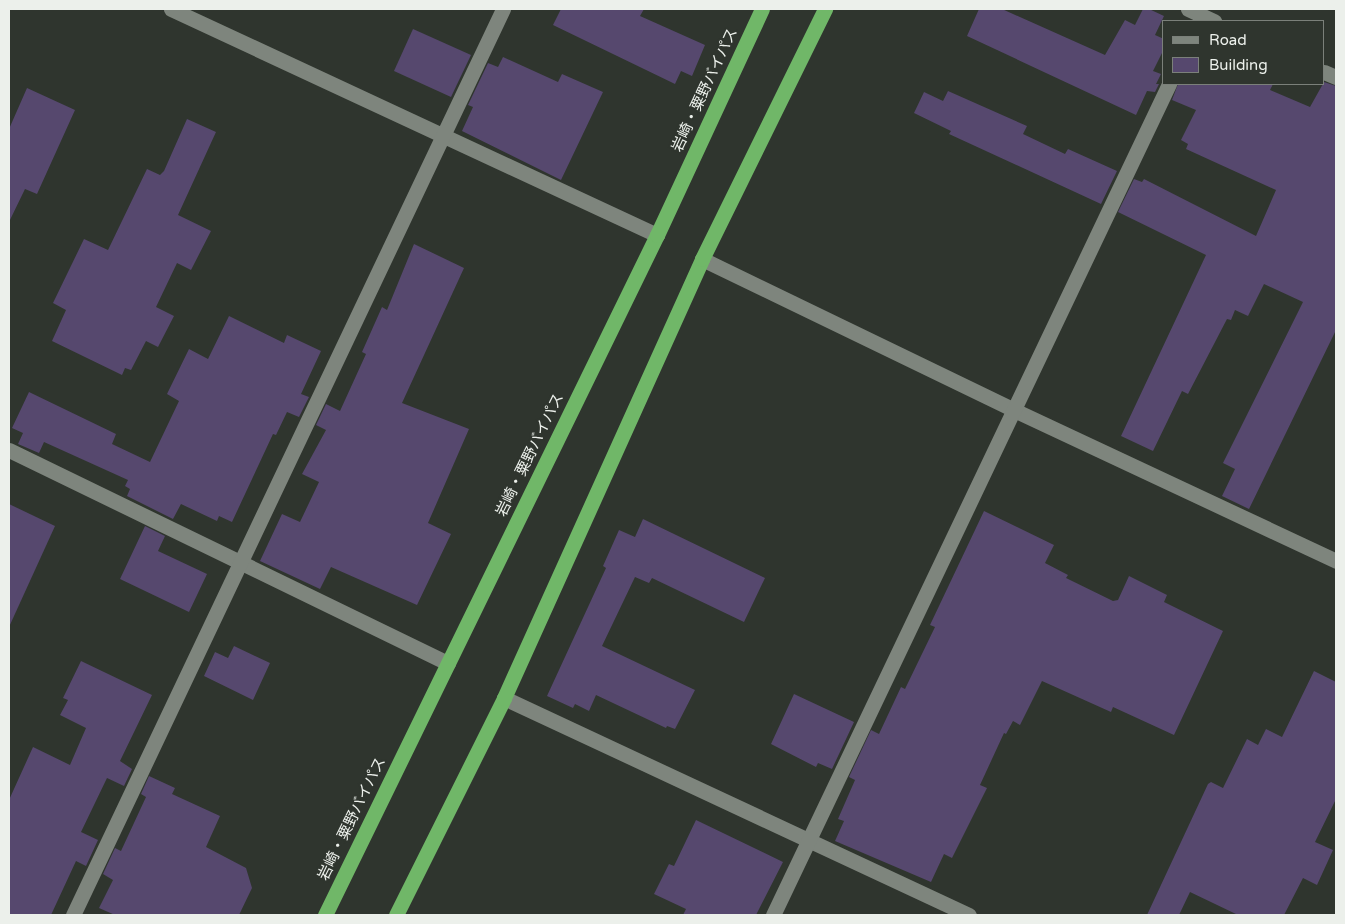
<!DOCTYPE html>
<html>
<head>
<meta charset="utf-8">
<style>
	body { margin:0 }
	#map { position:relative; width:1345px; height:924px; overflow:hidden; background:#2f352e; font-family:"Varela Round","Noto Sans JP",sans-serif }
	div>[style] { position:absolute }
	[style*='--x'] { left:calc(var(--x)*1px); top:calc(var(--y)*1px); width:calc(var(--w)*1px); rotate:calc(var(--a)*1deg) }
	.building>* { inset:0; background:#56486e }
	.minor>* { height:15px; margin:-7.5px; padding:0 7.5px; transform-origin:7.5px; border-radius:7.5px; background:#7e857d }
	.highway>* { height:15px; margin:-7.5px; padding:0 7.5px; transform-origin:7.5px; border-radius:7.5px; background:#70b768 }
	span { translate:-50% -50%; white-space:nowrap; text-align:center; line-height:1.15; -webkit-text-stroke:4px #2f352e; paint-order:stroke }
	.street-label { font-size:15px; color:#ecf0eb }
	.frame { position:absolute; inset:0; border:10px solid #ecf0eb; pointer-events:none }
	.legend { position:absolute; left:1162px; top:20px; width:162px; height:65px; box-sizing:border-box; background:#2f352e; border:1px solid #7b807a; margin:0; padding:6px 9px; list-style:none; font-size:15px; color:#ecf0eb }
	.legend li { display:flex; align-items:center; gap:10px; height:25px }
	.legend b { width:25px; border:1px solid #7b807a }
</style>
</head>
<body>
<div id="map">
	<div class="building">
		<i style="clip-path:polygon(561px 9px,644px 9px,640px 16px,705px 45px,692px 76px,681px 71px,675px 84px,553px 25px)"></i>
		<i style="clip-path:polygon(979px 9px,1002px 9px,1105px 55px,1125px 20px,1135px 25px,1143px 9px,1149px 9px,1164px 16px,1155px 35px,1164px 39px,1164px 49px,1153px 71px,1161px 74px,1156px 84px,1159px 84px,1155px 92px,1147px 91px,1136px 115px,967px 36px)"></i>
		<i style="clip-path:polygon(413px 29px,471px 55px,451px 97px,394px 71px)"></i>
		<i style="clip-path:polygon(503px 57px,558px 82px,562px 74px,603px 92px,561px 180px,462px 131px,473px 107px,468px 105px,488px 63px,498px 67px)"></i>
		<i style="clip-path:polygon(1324px 82px,1336px 86px,1336px 330px,1249px 509px,1222px 496px,1235px 469px,1223px 463px,1303px 302px,1264px 284px,1248px 316px,1235px 310px,1231px 320px,1227px 319px,1188px 394px,1182px 391px,1153px 451px,1121px 436px,1206px 255px,1118px 212px,1134px 179px,1142px 182px,1144px 179px,1256px 236px,1276px 190px,1186px 149px,1188px 144px,1181px 140px,1196px 110px,1172px 100px,1178px 84px,1273px 84px,1270px 90px,1310px 107px)"></i>
		<i style="clip-path:polygon(27px 88px,75px 110px,37px 194px,25px 189px,9px 222px,9px 129px)"></i>
		<i style="clip-path:polygon(948px 91px,1027px 126px,1023px 134px,1065px 154px,1068px 149px,1117px 171px,1101px 204px,949px 134px,951px 131px,914px 113px,924px 92px,943px 101px)"></i>
		<i style="clip-path:polygon(187px 119px,216px 132px,178px 215px,211px 231px,191px 270px,177px 263px,156px 307px,174px 316px,158px 347px,146px 341px,131px 370px,125px 368px,122px 375px,52px 341px,66px 310px,53px 303px,84px 239px,108px 250px,147px 169px,160px 175px,164px 171px)"></i>
		<i style="clip-path:polygon(414px 244px,464px 268px,402px 403px,469px 429px,428px 523px,451px 534px,417px 605px,331px 567px,320px 589px,260px 561px,282px 514px,300px 522px,319px 482px,302px 474px,326px 430px,316px 425px,326px 404px,340px 411px,366px 354px,362px 352px,382px 307px,387px 310px)"></i>
		<i style="clip-path:polygon(229px 316px,284px 343px,287px 335px,321px 351px,301px 394px,309px 397px,299px 417px,287px 412px,276px 435px,273px 434px,232px 522px,219px 516px,217px 521px,181px 504px,173px 519px,127px 496px,130px 489px,125px 486px,128px 480px,44px 442px,39px 453px,18px 444px,23px 433px,12px 428px,29px 392px,116px 434px,112px 444px,150px 462px,179px 401px,167px 394px,189px 349px,208px 359px)"></i>
		<i style="clip-path:polygon(9px 504px,55px 526px,9px 627px)"></i>
		<i style="clip-path:polygon(984px 511px,1054px 545px,1045px 563px,1068px 575px,1066px 578px,1113px 601px,1118px 600px,1129px 576px,1167px 595px,1164px 602px,1223px 631px,1174px 735px,1113px 707px,1111px 712px,1042px 681px,1020px 725px,1013px 721px,1006px 734px,1004px 733px,980px 785px,987px 788px,952px 858px,944px 854px,931px 882px,835px 841px,844px 821px,838px 819px,855px 780px,849px 777px,871px 730px,879px 734px,901px 687px,905px 689px,935px 627px,930px 625px)"></i>
		<i style="clip-path:polygon(643px 519px,765px 578px,744px 622px,652px 578px,649px 583px,635px 577px,602px 646px,695px 690px,675px 729px,667px 726px,666px 728px,596px 695px,589px 711px,575px 704px,573px 708px,547px 696px,606px 568px,603px 566px,619px 530px,635px 537px)"></i>
		<i style="clip-path:polygon(145px 526px,165px 536px,158px 551px,207px 574px,189px 612px,120px 579px)"></i>
		<i style="clip-path:polygon(234px 646px,270px 663px,253px 700px,204px 676px,215px 652px,228px 658px)"></i>
		<i style="clip-path:polygon(81px 661px,152px 695px,120px 761px,132px 769px,124px 786px,107px 778px,81px 832px,98px 840px,86px 866px,76px 861px,51px 915px,9px 915px,9px 800px,33px 747px,70px 765px,86px 728px,60px 715px,68px 700px,63px 698px)"></i>
		<i style="clip-path:polygon(1314px 671px,1336px 682px,1336px 799px,1315px 842px,1333px 850px,1317px 885px,1303px 878px,1284px 915px,1238px 915px,1190px 892px,1179px 915px,1147px 915px,1208px 784px,1211px 782px,1223px 788px,1247px 739px,1258px 745px,1266px 729px,1282px 737px)"></i>
		<i style="clip-path:polygon(794px 694px,854px 722px,832px 769px,818px 763px,816px 767px,771px 744px)"></i>
		<i style="clip-path:polygon(149px 776px,175px 788px,172px 794px,220px 816px,206px 847px,246px 868px,252px 888px,239px 915px,115px 915px,99px 908px,113px 880px,103px 874px,115px 848px,121px 851px,146px 797px,141px 794px)"></i>
		<i style="clip-path:polygon(696px 820px,783px 862px,756px 915px,683px 915px,686px 909px,654px 894px,669px 864px,674px 866px)"></i>
	</div>
	<div class="minor">
		<i style="--x:171;--y:9;--w:536;--a:24.94"></i>
		<i style="--x:1188;--y:9;--w:29;--a:25"></i>
		<i style="--x:1324;--y:72;--w:13;--a:23"></i>
		<i style="--x:702;--y:259;--w:347;--a:25.8"></i>
		<i style="--x:1014;--y:410;--w:356;--a:25.1"></i>
		<i style="--x:9;--y:450;--w:488;--a:25.9"></i>
		<i style="--x:504;--y:698;--w:513;--a:25.02"></i>
		<i style="--x:73;--y:915;--w:1003;--a:-64.61"></i>
		<i style="--x:773;--y:915;--w:921;--a:-64.52"></i>
	</div>
	<div class="highway">
		<i style="--x:325;--y:915;--w:757;--a:-63.98"></i>
		<i style="--x:657;--y:235;--w:249;--a:-65.1"></i>
		<i style="--x:396;--y:915;--w:242;--a:-63.5"></i>
		<i style="--x:504;--y:698;--w:482;--a:-65.7"></i>
		<i style="--x:702;--y:259;--w:279;--a:-63.8"></i>
	</div>
	<div class="street-label">
		<span style="left:705px;top:90px;rotate:-65deg">岩崎・粟野バイパス</span>
		<span style="left:530px;top:455px;rotate:-64deg">岩崎・粟野バイパス</span>
		<span style="left:352px;top:819px;rotate:-64deg">岩崎・粟野バイパス</span>
	</div>
	<div class="frame"></div>
	<ul class="legend">
	<li><b style="height:6px;background:#7e857d"></b>Road</li>
	<li><b style="height:14px;background:#56486e"></b>Building</li>
	</ul>
</div>
</body>
</html>
